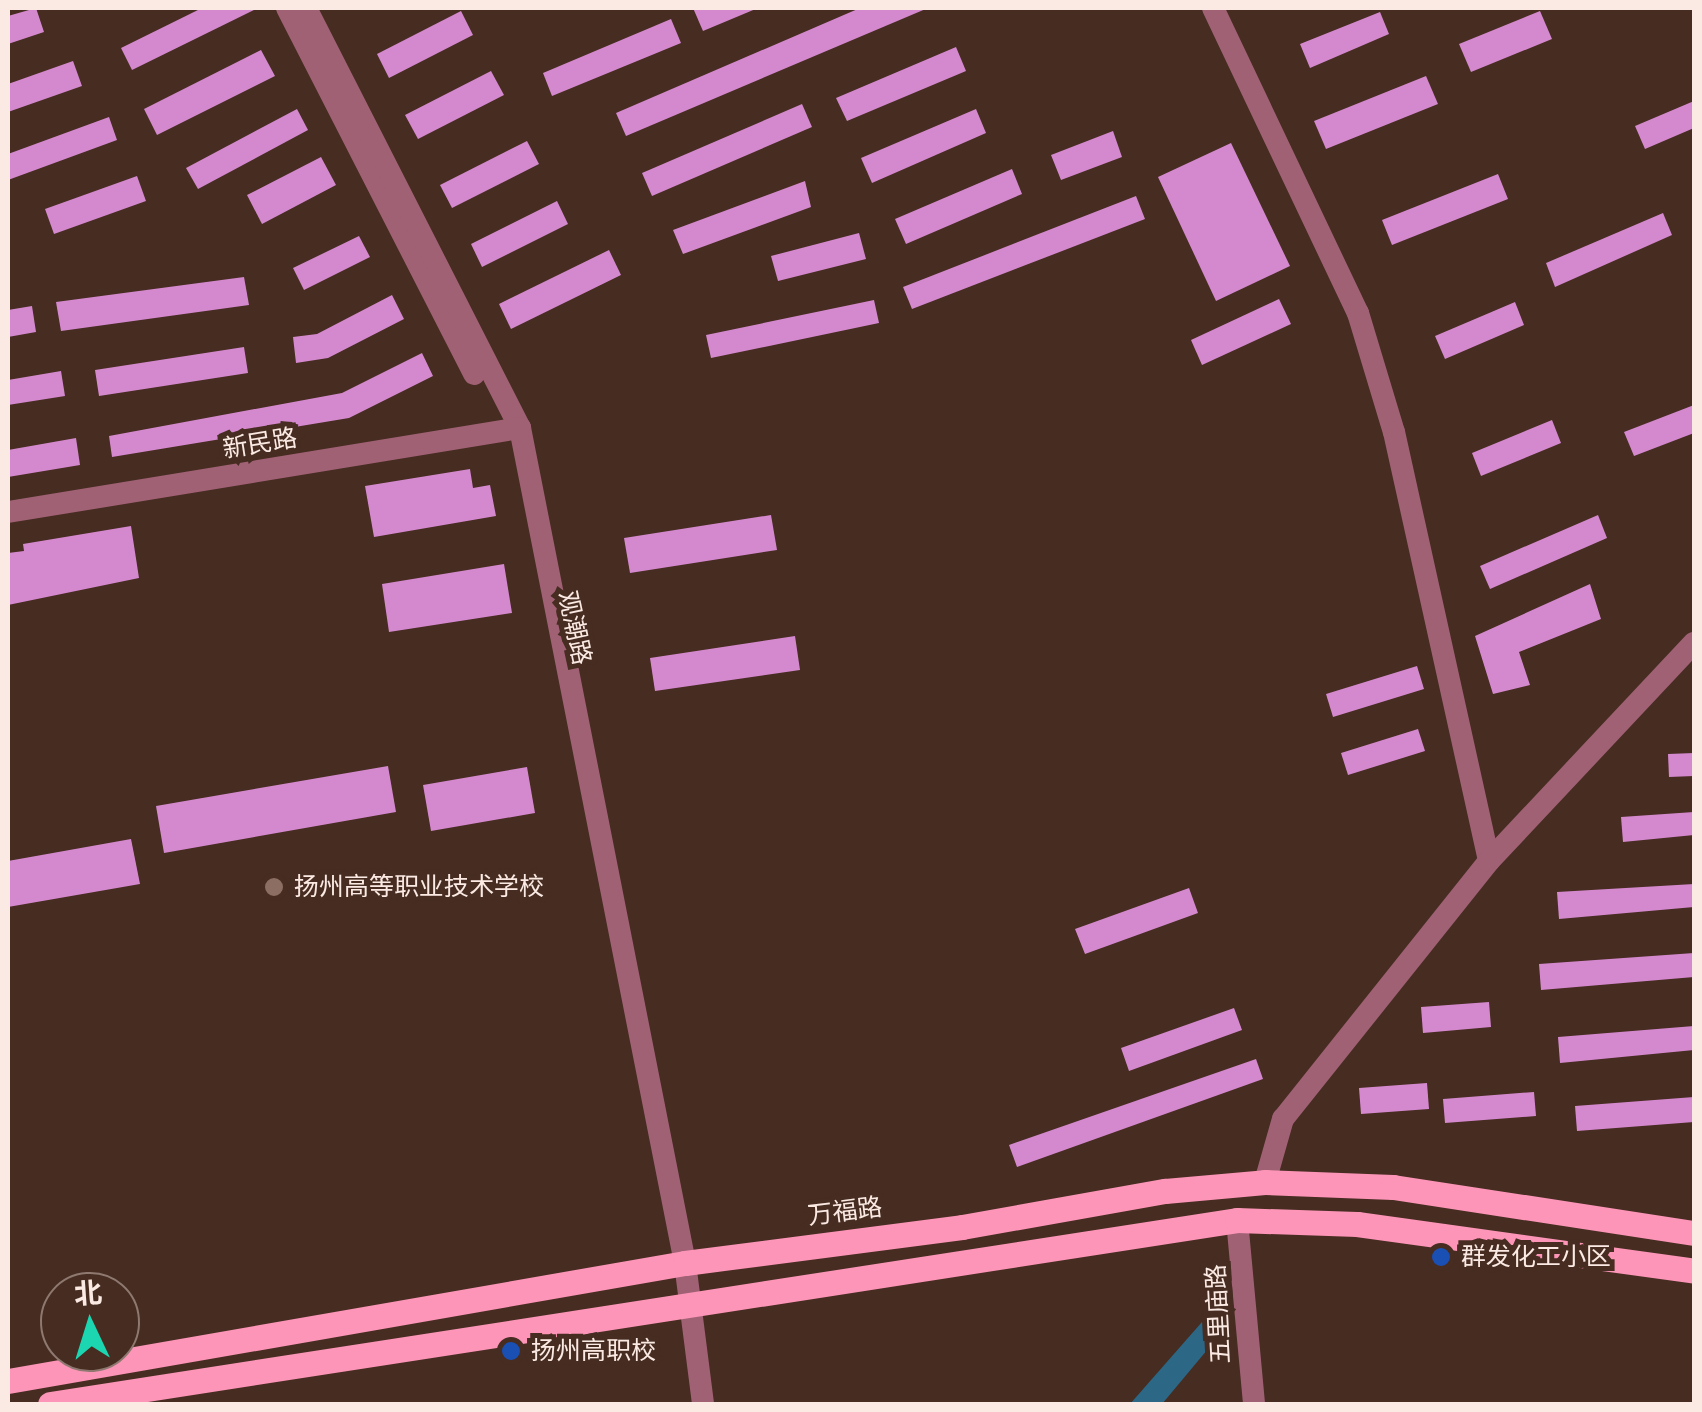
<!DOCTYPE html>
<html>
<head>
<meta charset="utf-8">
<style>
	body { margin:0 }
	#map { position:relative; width:1702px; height:1412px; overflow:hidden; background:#462c21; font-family:"Fira Sans Condensed","Noto Sans SC",sans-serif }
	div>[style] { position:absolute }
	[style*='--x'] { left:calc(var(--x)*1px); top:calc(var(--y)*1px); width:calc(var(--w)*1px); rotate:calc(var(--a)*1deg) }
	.water>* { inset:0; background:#2c6886 }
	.building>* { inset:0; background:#d489cf }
	.minor>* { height:22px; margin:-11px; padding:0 11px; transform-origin:11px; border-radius:11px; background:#a06175 }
	.major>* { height:25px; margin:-12.5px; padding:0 12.5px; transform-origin:12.5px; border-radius:12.5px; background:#fc95b7 }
	.dots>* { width:28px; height:28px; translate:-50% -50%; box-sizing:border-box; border:5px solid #462c21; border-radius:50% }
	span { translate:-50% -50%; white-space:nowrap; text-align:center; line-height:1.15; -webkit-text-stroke:10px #462c21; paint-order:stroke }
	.street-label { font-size:25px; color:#fbeae3 }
	.poi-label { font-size:25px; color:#fbeae3 }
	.left { translate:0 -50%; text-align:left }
	.frame { position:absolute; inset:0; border:10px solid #fbeae3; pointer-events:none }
	.north { position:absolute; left:40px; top:1272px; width:100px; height:100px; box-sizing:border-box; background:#462c21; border:2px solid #8e786f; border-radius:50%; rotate:356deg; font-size:28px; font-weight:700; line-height:40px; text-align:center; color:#fbeae3 }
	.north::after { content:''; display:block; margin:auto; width:35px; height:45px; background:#1cd5b1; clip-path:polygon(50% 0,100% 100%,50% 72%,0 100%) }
</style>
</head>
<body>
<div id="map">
	<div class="water">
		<i style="clip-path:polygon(1202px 1322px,1223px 1331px,1162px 1404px,1130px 1404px)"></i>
	</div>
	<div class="building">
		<i style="clip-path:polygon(36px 8px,44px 32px,8px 44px,8px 16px)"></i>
		<i style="clip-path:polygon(202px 8px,258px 8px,132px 70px,121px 48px)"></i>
		<i style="clip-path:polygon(693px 8px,758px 8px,703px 31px)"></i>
		<i style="clip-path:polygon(860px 8px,928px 8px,626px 136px,616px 113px)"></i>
		<i style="clip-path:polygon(461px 11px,473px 35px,389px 78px,377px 54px)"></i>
		<i style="clip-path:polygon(1540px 11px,1552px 39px,1471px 72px,1459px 44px)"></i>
		<i style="clip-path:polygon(1380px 12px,1389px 34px,1310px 68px,1300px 44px)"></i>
		<i style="clip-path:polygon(671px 19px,681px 43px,552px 96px,543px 73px)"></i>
		<i style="clip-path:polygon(956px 47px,966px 71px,847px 121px,836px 98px)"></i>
		<i style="clip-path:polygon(261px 50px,275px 76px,157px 135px,144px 109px)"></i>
		<i style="clip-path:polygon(73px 61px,82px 86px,8px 112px,8px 84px)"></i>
		<i style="clip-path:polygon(491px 71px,504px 95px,418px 139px,405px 115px)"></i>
		<i style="clip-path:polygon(1426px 76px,1438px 104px,1326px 149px,1314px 121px)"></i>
		<i style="clip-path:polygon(1694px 101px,1694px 128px,1645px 149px,1635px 126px)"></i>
		<i style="clip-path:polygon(802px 104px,812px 127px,652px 196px,642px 173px)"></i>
		<i style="clip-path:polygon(297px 109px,308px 130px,198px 189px,186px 168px)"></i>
		<i style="clip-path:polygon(976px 109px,986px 133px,872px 183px,861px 158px)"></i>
		<i style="clip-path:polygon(109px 117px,117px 140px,8px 180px,8px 154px)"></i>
		<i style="clip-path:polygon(1113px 131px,1122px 157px,1061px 180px,1051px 155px)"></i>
		<i style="clip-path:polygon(527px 141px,539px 164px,452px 208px,440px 185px)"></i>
		<i style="clip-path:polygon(1231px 143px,1290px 266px,1216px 301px,1158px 177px)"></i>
		<i style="clip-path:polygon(321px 157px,336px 185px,262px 224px,247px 195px)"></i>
		<i style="clip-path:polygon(1012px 169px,1022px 194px,906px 244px,895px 219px)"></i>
		<i style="clip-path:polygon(1498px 174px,1508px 199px,1392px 245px,1382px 220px)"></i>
		<i style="clip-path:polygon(137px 176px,146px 201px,54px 234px,45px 209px)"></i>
		<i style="clip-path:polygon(805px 181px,811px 207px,683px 254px,673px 230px)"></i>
		<i style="clip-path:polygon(1136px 196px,1145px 219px,912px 309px,903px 287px)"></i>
		<i style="clip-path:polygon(557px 201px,568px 224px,482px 267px,471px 244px)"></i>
		<i style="clip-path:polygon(1663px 213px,1672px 235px,1555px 287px,1546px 263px)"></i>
		<i style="clip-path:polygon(859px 233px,866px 259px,778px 281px,771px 256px)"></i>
		<i style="clip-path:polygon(359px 236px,370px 257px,304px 290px,293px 268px)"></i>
		<i style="clip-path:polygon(609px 250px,621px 275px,511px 329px,499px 304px)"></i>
		<i style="clip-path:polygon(244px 277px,249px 305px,61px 331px,56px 302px)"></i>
		<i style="clip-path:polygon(392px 295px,404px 319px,328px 358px,296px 363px,293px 337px,317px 334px)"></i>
		<i style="clip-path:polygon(1279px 299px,1291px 324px,1202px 365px,1191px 340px)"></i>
		<i style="clip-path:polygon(874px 300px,879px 323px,711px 358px,706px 335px)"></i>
		<i style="clip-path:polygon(1515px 302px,1524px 325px,1445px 359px,1435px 336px)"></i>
		<i style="clip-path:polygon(32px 306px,36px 332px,8px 337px,8px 310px)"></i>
		<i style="clip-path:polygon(244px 347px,248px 373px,99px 396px,95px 370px)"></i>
		<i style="clip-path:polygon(422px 353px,433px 376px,349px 418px,112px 457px,109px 436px,342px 393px)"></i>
		<i style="clip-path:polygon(61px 371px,65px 396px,8px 405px,8px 380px)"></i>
		<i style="clip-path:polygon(1694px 405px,1694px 433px,1634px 456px,1624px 432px)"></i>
		<i style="clip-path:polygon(1552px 420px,1561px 443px,1481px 476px,1472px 453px)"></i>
		<i style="clip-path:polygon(76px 438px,80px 465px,8px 477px,8px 450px)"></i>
		<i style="clip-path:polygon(470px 469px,473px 488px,490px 485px,496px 516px,374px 537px,365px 486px)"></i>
		<i style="clip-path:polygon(771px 515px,777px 550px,630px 573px,624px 538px)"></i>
		<i style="clip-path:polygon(1598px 515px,1607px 538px,1490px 589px,1480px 566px)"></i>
		<i style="clip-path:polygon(131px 526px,139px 578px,8px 605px,8px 553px,24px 551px,23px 544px)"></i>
		<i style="clip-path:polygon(504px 564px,512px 613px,389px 632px,382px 584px)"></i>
		<i style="clip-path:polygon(1590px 584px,1601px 619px,1519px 652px,1530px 685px,1493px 694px,1475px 636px)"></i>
		<i style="clip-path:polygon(795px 636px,800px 670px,655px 691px,650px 658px)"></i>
		<i style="clip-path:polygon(1417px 666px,1424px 689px,1333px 717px,1326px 694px)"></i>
		<i style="clip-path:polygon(1418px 729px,1425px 751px,1348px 775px,1341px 753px)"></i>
		<i style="clip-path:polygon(1694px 753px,1694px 776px,1669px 777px,1668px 754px)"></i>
		<i style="clip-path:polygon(388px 766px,396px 812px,164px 853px,156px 806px)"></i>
		<i style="clip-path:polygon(527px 767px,535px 813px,431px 831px,423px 785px)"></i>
		<i style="clip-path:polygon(1694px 812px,1694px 835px,1623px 842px,1621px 817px)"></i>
		<i style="clip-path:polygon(131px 839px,140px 884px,8px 907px,8px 861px)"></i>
		<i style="clip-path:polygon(1694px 884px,1694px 907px,1559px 919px,1557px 892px)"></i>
		<i style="clip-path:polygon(1189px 888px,1198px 913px,1085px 954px,1075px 929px)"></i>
		<i style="clip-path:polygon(1694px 953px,1694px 977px,1541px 990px,1539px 964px)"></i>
		<i style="clip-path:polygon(1489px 1002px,1491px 1027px,1423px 1033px,1421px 1007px)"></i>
		<i style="clip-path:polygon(1234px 1008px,1242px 1030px,1129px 1071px,1121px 1048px)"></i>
		<i style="clip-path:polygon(1694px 1026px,1694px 1050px,1560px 1063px,1558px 1037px)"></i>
		<i style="clip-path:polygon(1256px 1059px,1263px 1079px,1017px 1167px,1009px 1145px)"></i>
		<i style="clip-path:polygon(1427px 1083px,1429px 1109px,1361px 1114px,1359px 1088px)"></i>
		<i style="clip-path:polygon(1534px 1092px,1536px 1116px,1445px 1123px,1443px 1099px)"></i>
		<i style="clip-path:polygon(1694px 1097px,1694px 1122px,1577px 1131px,1575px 1106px)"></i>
	</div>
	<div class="minor">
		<i style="--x:287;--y:8;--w:411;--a:62.9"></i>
		<i style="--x:306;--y:8;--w:471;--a:63"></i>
		<i style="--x:520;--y:428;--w:851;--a:78.82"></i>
		<i style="--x:685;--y:1263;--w:142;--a:82.7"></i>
		<i style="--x:1213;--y:8;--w:338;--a:64.6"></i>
		<i style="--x:1358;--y:313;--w:124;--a:73.2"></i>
		<i style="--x:1394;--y:432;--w:439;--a:77.5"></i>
		<i style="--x:8;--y:512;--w:519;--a:-9.32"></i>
		<i style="--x:1265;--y:1182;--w:66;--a:-74.1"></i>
		<i style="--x:1283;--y:1119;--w:330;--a:-51.4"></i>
		<i style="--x:1489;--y:861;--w:299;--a:-46.8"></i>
		<i style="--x:1237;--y:1220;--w:185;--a:84.7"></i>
	</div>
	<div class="major">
		<i style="--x:8;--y:1381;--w:687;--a:-9.89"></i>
		<i style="--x:685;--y:1263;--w:279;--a:-7.4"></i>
		<i style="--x:962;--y:1227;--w:206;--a:-10.1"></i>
		<i style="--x:1165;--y:1191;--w:100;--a:-5.1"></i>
		<i style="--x:1265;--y:1182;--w:128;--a:2.2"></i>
		<i style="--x:1393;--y:1187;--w:304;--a:8.7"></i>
		<i style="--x:50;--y:1404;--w:1201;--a:-8.81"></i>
		<i style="--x:1237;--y:1220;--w:120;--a:1.9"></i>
		<i style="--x:1357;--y:1224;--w:340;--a:7.9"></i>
	</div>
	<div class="dots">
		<i style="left:274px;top:887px;background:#8d6e63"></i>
		<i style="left:1441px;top:1257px;background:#1a4fb4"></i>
		<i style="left:511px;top:1351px;background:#1a4fb4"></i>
	</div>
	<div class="street-label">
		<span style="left:260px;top:444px;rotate:-9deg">新民路</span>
		<span style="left:574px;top:628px;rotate:78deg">观潮路</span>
		<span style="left:845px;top:1212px;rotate:-7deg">万福路</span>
		<span style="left:1219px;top:1314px;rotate:-93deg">五里庙路</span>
	</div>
	<div class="poi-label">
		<span class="left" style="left:294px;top:887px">扬州高等职业技术学校</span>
		<span class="left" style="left:1461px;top:1257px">群发化工小区</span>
		<span class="left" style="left:531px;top:1351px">扬州高职校</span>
	</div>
	<div class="frame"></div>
	<div class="north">北</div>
</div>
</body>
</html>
